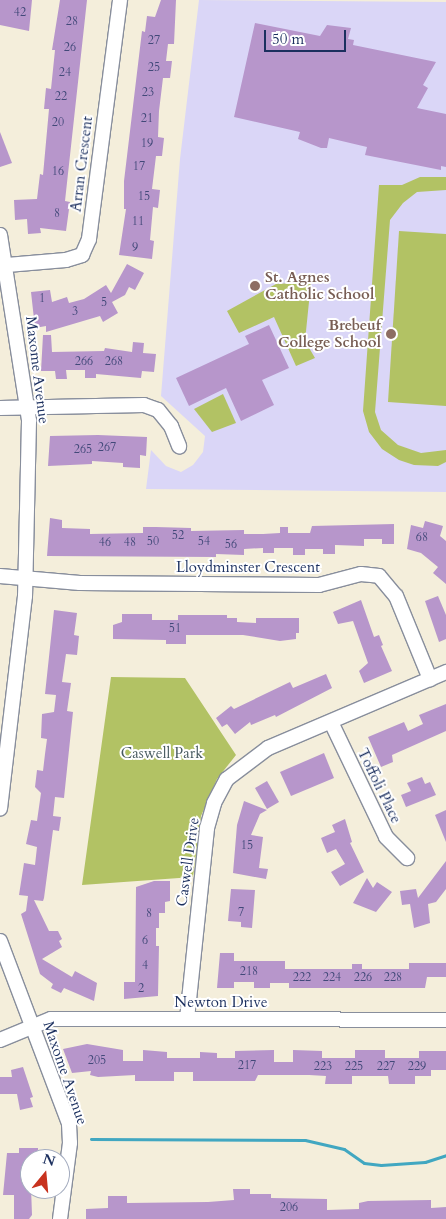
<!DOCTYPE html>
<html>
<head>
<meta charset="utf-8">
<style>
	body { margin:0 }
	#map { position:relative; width:446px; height:1219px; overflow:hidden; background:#f4eedb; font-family:Cardo,serif }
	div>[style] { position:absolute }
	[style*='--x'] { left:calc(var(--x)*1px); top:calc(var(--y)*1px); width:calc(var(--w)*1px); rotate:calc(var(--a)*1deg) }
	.built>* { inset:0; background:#dad6f7 }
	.green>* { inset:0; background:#b2c264 }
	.stream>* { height:3px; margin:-1.5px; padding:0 1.5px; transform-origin:1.5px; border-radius:1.5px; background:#41a7c1 }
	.building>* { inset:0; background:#b796cb }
	.roads { filter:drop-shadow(1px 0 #888e9c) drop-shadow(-1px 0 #888e9c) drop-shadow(0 1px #888e9c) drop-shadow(0 -1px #888e9c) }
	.minor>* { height:14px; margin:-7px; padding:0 7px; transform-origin:7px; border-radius:7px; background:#fff }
	.dots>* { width:14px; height:14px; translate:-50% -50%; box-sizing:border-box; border:2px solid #fff; border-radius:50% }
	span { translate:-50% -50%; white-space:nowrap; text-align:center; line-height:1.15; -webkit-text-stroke:4px #fff; paint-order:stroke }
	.number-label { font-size:12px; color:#424979 }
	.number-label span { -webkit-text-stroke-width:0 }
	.street-label { font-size:15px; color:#1b2f5e }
	.education-label { font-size:15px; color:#785e54; font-weight:700 }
	.left { translate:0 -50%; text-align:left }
	.right { translate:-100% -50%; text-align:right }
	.park-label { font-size:15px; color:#485b60 }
	.north { position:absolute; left:20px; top:1149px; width:50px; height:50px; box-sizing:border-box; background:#fff; border:1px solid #a4acbf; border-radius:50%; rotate:17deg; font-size:14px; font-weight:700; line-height:20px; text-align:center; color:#1b2f5e }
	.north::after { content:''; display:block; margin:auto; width:18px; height:22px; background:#c8321e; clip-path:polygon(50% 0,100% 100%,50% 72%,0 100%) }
	.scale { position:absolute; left:264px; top:30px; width:82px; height:22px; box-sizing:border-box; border:2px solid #1b2f5e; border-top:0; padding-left:6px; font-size:15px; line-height:18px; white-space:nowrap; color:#1b2f5e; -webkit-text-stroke:4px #fff; paint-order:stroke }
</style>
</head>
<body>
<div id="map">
	<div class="built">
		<i style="clip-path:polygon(199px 0,446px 2px,446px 492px,146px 489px,151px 450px,166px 466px,181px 472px,193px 465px,203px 452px,205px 436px,161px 396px,180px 159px)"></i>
	</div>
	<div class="green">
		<i style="clip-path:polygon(420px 177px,446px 177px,446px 190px,417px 192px,403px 203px,390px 220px,375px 412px,381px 430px,398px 445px,421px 453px,446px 450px,446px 462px,438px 466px,414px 465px,399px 460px,382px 449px,369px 432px,363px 411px,379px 185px,402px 185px)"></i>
		<i style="clip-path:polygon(399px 231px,446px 234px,446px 406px,388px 402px)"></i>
		<i style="clip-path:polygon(311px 282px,305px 341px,315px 358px,296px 366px,274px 317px,239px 333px,227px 311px,276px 284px)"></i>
		<i style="clip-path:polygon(223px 394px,236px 423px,212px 432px,194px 409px)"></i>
		<i style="clip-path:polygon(111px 677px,185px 678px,236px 755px,217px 779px,201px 816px,193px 877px,82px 885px)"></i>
	</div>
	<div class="stream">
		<i style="--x:91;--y:1139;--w:214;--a:0.3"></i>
		<i style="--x:305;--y:1140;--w:40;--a:13"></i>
		<i style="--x:344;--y:1149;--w:24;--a:35"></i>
		<i style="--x:364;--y:1163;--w:17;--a:7"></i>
		<i style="--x:381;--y:1165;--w:44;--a:-3.9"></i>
		<i style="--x:425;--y:1162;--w:22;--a:-18"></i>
	</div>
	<div class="building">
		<i style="clip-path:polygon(0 0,32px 0,29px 31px,0 25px)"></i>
		<i style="clip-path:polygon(60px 0,87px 0,65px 201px,70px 202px,66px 231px,40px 228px,41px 233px,28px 234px,27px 219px,15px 220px,14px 200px,37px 199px,40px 174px,43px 175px,49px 109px,44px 109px,46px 88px,51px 89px,55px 50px,52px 50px)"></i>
		<i style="clip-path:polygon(161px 0,176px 0,174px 44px,168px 44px,166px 61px,172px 61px,170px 78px,163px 78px,159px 111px,158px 137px,164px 138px,162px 156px,156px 156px,152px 189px,160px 190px,158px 208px,153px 207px,150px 240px,154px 241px,152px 259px,119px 255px,126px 209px,124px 209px,124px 181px,142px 31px,145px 32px,147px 16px,155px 17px)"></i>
		<i style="clip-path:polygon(255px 23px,320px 36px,327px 25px,351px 28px,348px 39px,354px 40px,353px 45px,436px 62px,423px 85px,428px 88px,417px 108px,446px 114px,446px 167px,441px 166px,441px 170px,365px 155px,367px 147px,329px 138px,327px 148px,321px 148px,298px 139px,300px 132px,234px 117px)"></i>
		<i style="clip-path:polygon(0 132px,12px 163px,0 167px)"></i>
		<i style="clip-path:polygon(127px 264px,144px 273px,135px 290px,129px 287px,125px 295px,112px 302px,118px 313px,103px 322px,100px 316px,46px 332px,46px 326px,35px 328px,31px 292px,50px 290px,52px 302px,67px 297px,69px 303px,84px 299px,106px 285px,111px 293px)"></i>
		<i style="clip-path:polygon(269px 325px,289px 368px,262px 380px,274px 405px,241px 421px,226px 388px,189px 406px,176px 378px,249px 344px,245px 336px)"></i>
		<i style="clip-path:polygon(43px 335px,51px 335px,52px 352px,104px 351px,105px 348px,132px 352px,133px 342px,144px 343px,143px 353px,156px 354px,154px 372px,142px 371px,141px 378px,96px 374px,96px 378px,85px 378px,85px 370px,66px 370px,67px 379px,56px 379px,55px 371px,41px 371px)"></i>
		<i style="clip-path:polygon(98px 435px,147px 437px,146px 456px,140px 455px,140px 468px,123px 467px,123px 463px,92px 461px,92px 464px,48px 466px,50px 436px)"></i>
		<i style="clip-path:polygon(50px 518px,62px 520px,62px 528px,90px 529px,90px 534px,143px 533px,143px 527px,156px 527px,191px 528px,191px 531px,244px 530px,244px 534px,263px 534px,280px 533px,280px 527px,288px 527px,288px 533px,310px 533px,312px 526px,394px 524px,394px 544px,382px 544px,382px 539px,364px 539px,364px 546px,335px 545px,335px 554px,323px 554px,323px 549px,305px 549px,305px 555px,293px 555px,293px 548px,274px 548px,274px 553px,263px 553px,263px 548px,244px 549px,244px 555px,216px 554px,216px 557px,47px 556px)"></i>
		<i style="clip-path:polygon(425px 521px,443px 526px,440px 536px,446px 541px,446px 584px,433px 573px,438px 567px,421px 553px,407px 549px,411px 525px,423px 528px)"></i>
		<i style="clip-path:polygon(438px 596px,446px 615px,446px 639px,439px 642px,425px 601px)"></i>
		<i style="clip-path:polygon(361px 600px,374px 637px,379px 635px,383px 645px,381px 646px,392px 671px,364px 683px,359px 671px,368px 663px,353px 621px,338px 624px,333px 612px)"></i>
		<i style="clip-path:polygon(54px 610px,77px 613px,74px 635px,79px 636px,77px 655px,66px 654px,62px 682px,71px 683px,67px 711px,73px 712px,64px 798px,55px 797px,53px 816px,61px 817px,59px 831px,53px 830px,44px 898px,43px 901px,34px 900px,49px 931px,58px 931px,62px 939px,59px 941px,62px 947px,42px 959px,72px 977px,75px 971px,97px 983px,94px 1001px,64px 988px,61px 993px,51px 988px,53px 984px,40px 974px,21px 914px,26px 911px,28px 896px,19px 895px,24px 863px,35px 865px,37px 847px,26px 844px,31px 820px,37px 821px,41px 793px,35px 787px,37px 770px,43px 771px,45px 754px,47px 739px,41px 738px,42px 714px,54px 712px,56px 695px,45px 694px)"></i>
		<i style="clip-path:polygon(122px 614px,152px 614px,152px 620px,178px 620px,178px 615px,227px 615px,227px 618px,237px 618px,237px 622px,256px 623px,256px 618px,299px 618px,299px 633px,296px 633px,296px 639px,280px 641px,243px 635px,186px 635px,186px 644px,166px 644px,166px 640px,113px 639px,113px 625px,122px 622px)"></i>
		<i style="clip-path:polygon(326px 674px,332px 688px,276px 717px,275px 715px,251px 725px,250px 722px,235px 734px,227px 724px,222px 727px,216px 718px,231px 706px,234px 709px,290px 682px,293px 688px)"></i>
		<i style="clip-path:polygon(446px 704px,446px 731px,392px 755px,393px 762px,381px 767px,368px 737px,404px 722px,408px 731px,423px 724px,419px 715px)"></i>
		<i style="clip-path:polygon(324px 753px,334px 778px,291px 796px,280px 772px)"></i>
		<i style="clip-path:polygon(422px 777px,425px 784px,430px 782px,436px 795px,406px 807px,401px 795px,411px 791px,407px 783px)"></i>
		<i style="clip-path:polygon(267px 781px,279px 802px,267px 809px,255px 788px)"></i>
		<i style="clip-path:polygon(244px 801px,267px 810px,260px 814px,251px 835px,263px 837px,259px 868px,268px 869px,266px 879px,233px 873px,237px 825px)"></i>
		<i style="clip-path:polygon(446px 810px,446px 842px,435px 815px)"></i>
		<i style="clip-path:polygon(345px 819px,352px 842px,350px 843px,364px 872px,340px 886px,331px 872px,345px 864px,336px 849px,327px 853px,321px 838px,335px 832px,332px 825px)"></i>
		<i style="clip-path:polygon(446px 861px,446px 889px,436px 902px,428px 904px,430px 923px,414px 928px,410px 904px,402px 905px,400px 891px,416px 889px,418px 898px)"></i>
		<i style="clip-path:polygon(367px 878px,373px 888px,377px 882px,392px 892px,376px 912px,353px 903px)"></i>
		<i style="clip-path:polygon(154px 881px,170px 881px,170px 901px,165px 902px,165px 913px,159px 913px,159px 928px,156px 928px,156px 946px,159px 946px,158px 996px,124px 999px,124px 982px,135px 982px,136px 887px)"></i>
		<i style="clip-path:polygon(231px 889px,255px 890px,252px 928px,241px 927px,241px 922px,228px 921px)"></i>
		<i style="clip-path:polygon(220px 953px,234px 953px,234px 961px,285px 961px,285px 969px,352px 969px,352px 964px,362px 964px,362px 969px,409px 969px,409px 963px,446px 963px,446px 977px,427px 977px,425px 988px,289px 988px,289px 983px,270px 983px,270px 988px,254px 988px,254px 982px,234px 982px,234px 988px,217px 988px)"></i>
		<i style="clip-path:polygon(87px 1044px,123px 1050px,123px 1061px,143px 1061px,143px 1050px,167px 1052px,167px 1058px,200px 1058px,200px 1052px,217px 1053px,217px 1058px,235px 1058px,235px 1051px,274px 1050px,274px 1062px,293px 1062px,293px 1050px,322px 1051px,322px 1058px,355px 1058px,355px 1050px,385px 1050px,385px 1058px,419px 1058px,419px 1051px,446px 1051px,446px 1070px,431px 1070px,431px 1076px,415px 1076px,415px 1084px,389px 1084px,388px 1076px,352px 1076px,352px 1084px,325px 1084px,326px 1076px,309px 1075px,258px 1075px,255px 1081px,193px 1081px,193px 1072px,174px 1072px,174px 1081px,135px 1081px,135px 1075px,98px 1077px,90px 1075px,91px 1071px,72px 1073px,63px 1049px)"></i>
		<i style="clip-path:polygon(23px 1067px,33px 1097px,30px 1098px,33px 1107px,20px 1110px,17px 1094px,0 1094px,0 1077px,12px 1077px,11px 1070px)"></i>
		<i style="clip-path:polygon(19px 1148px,38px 1148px,38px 1159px,30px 1159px,32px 1215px,29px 1219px,14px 1219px,14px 1195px,3px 1195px,7px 1153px,19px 1153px)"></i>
		<i style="clip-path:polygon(233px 1189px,250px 1189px,250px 1194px,271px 1194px,271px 1198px,327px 1199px,327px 1210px,359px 1209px,359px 1203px,368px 1201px,431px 1200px,431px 1208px,446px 1207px,446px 1219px,86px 1219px,86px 1209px,108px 1208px,108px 1196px,127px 1196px,127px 1203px,208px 1202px,234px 1200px)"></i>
	</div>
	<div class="roads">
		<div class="minor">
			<i style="--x:0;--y:235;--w:188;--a:81.1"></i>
			<i style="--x:29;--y:421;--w:175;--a:91.3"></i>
			<i style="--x:25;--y:596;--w:214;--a:96.7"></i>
			<i style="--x:7;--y:265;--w:59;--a:-4.8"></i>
			<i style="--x:66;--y:260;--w:17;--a:-17"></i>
			<i style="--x:82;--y:255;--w:17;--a:-66"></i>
			<i style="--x:89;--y:239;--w:241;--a:-82.6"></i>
			<i style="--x:0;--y:408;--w:144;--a:-1.2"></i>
			<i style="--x:144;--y:405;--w:15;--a:20"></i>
			<i style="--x:158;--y:410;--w:21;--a:51"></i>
			<i style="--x:171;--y:426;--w:22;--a:68"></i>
			<i style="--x:0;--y:576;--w:80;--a:5"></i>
			<i style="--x:80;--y:583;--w:239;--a:0.5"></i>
			<i style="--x:319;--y:585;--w:43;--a:-14.7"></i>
			<i style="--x:361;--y:574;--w:18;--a:6"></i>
			<i style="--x:379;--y:576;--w:26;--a:50"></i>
			<i style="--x:396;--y:596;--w:90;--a:67.7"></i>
			<i style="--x:331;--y:722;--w:127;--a:64.4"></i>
			<i style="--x:386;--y:837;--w:30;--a:45"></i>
			<i style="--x:0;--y:941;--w:196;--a:69.3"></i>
			<i style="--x:69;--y:1124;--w:19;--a:87"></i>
			<i style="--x:70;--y:1143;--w:77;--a:97.5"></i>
			<i style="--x:187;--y:1019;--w:192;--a:-84"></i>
			<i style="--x:207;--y:828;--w:26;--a:-74"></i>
			<i style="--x:214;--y:803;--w:27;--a:-62"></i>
			<i style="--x:227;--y:779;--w:51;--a:-37.1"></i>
			<i style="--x:268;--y:748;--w:194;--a:-23.1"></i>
			<i style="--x:0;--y:1040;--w:55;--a:-22.4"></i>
			<i style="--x:51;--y:1019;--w:395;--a:0.1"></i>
		</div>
	</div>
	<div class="dots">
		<i style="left:255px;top:286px;background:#8d6e63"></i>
		<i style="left:391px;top:334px;background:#8d6e63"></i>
	</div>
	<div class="number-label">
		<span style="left:20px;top:13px">42</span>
		<span style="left:72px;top:22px">28</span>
		<span style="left:154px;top:41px">27</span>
		<span style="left:70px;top:48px">26</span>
		<span style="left:154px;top:68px">25</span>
		<span style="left:65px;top:73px">24</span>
		<span style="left:148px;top:93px">23</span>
		<span style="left:61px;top:97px">22</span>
		<span style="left:147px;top:119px">21</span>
		<span style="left:58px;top:123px">20</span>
		<span style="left:147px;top:144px">19</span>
		<span style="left:139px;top:167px">17</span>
		<span style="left:58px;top:172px">16</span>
		<span style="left:144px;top:197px">15</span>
		<span style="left:57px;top:214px">8</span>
		<span style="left:138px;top:222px">11</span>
		<span style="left:135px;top:248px">9</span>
		<span style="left:42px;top:299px">1</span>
		<span style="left:104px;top:303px">5</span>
		<span style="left:75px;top:312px">3</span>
		<span style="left:84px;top:362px">266</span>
		<span style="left:114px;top:362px">268</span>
		<span style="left:107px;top:448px">267</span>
		<span style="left:83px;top:450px">265</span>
		<span style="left:178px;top:536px">52</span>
		<span style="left:422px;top:538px">68</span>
		<span style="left:153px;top:542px">50</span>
		<span style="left:204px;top:542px">54</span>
		<span style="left:105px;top:543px">46</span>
		<span style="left:130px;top:543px">48</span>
		<span style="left:231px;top:545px">56</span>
		<span style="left:175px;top:629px">51</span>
		<span style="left:247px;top:846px">15</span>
		<span style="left:241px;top:913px">7</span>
		<span style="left:149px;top:914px">8</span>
		<span style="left:145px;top:941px">6</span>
		<span style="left:145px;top:966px">4</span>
		<span style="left:249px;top:972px">218</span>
		<span style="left:302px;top:978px">222</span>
		<span style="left:332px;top:978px">224</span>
		<span style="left:363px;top:978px">226</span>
		<span style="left:393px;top:978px">228</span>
		<span style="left:141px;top:989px">2</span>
		<span style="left:97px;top:1061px">205</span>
		<span style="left:247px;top:1066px">217</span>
		<span style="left:323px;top:1067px">223</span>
		<span style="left:354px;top:1067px">225</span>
		<span style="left:386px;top:1067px">227</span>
		<span style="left:417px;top:1067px">229</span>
		<span style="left:289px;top:1208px">206</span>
	</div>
	<div class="street-label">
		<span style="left:82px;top:164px;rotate:-83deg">Arran Crescent</span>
		<span style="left:37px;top:370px;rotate:83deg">Maxome Avenue</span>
		<span style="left:248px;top:568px">Lloydminster Crescent</span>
		<span style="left:379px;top:786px;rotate:64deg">Toffoli Place</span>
		<span style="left:188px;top:862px;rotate:-82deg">Caswell Drive</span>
		<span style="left:221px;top:1003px">Newton Drive</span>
		<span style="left:65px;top:1073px;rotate:71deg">Maxome Avenue</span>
	</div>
	<div class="education-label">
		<span class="left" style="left:265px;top:286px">St. Agnes<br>Catholic School</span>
		<span class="right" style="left:381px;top:334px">Brebeuf<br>College School</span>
	</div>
	<div class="park-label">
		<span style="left:162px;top:754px">Caswell Park</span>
	</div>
	<div class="north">N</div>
	<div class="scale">50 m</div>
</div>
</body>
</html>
